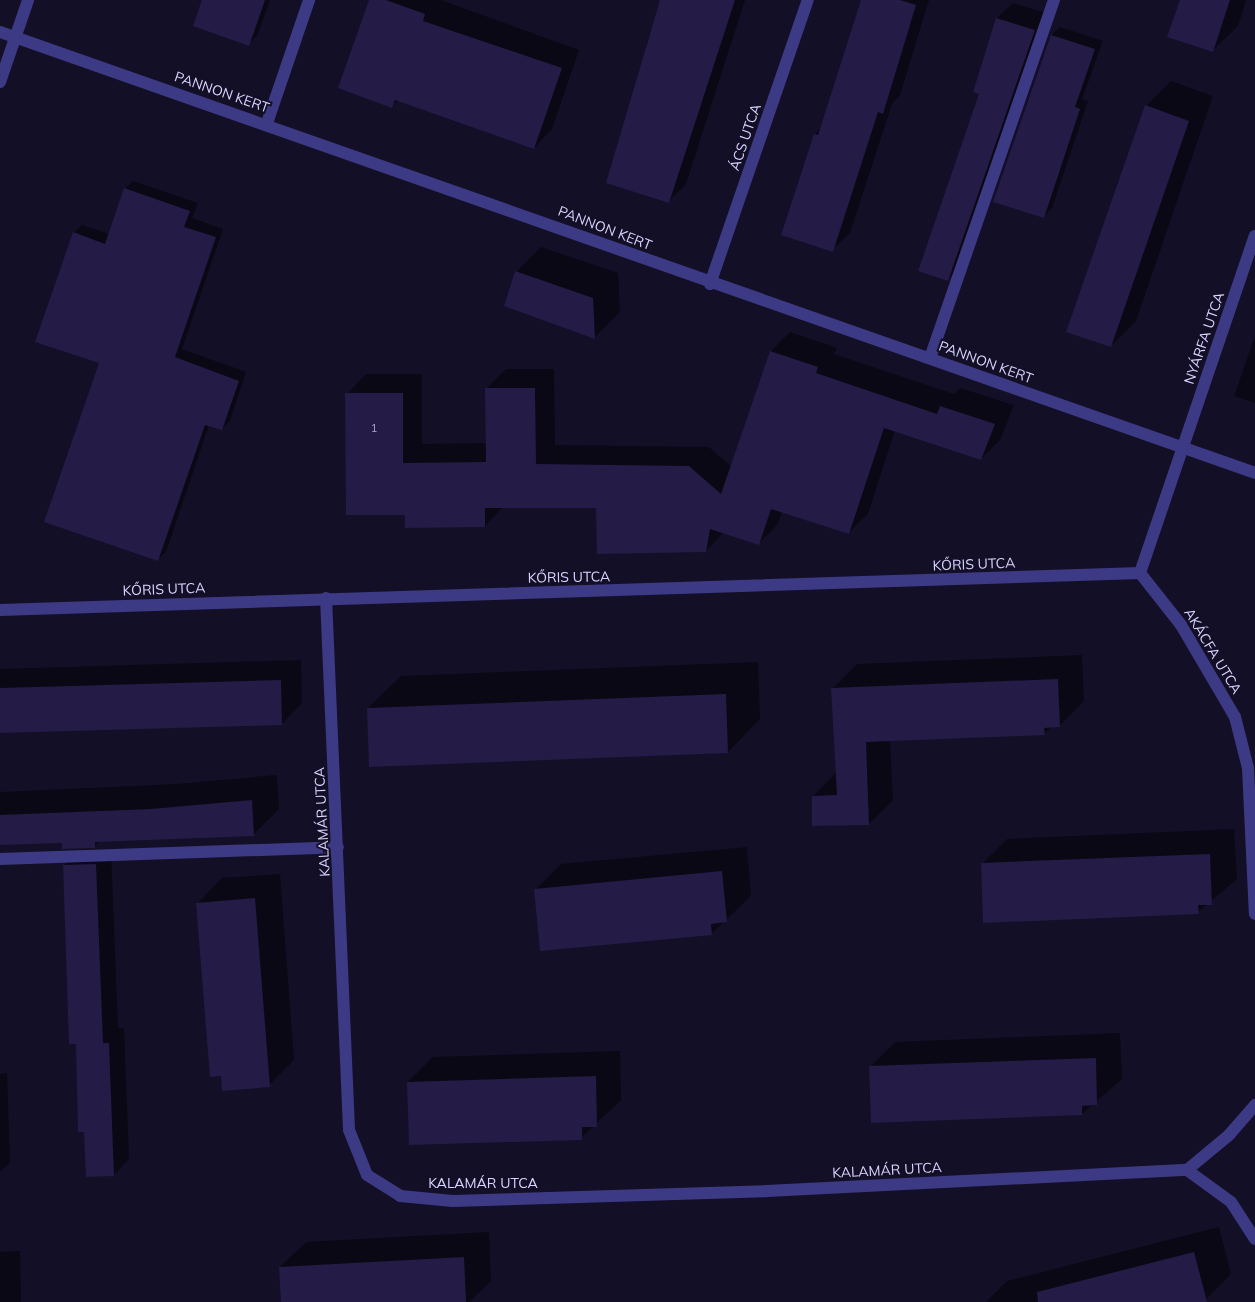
<!DOCTYPE html>
<html>
<head>
<meta charset="utf-8">
<style>
	body { margin:0 }
	#map { position:relative; width:1255px; height:1302px; overflow:hidden; background:#130f26; font-family:Mulish,sans-serif }
	div>[style] { position:absolute }
	[style*='--x'] { left:calc(var(--x)*1px); top:calc(var(--y)*1px); width:calc(var(--w)*1px); rotate:calc(var(--a)*1deg) }
	.shadow>* { inset:0; background:#0007 }
	.building>* { inset:0; background:#241b47 }
	.minor>* { height:12px; margin:-6px; padding:0 6px; transform-origin:6px; border-radius:6px; background:#3d3a85 }
	span { translate:-50% -50%; white-space:nowrap; text-align:center; line-height:1.15; -webkit-text-stroke:4px #130f26; paint-order:stroke }
	.number-label { font-size:11px; color:#aca6d1 }
	.number-label span { -webkit-text-stroke-width:0 }
	.street-label { font-size:14px; color:#d9d4ff }
</style>
</head>
<body>
<div id="map">
	<div class="shadow">
		<i style="clip-path:polygon(204px 0,270px 0,257px 36px,248px 44px)"></i>
		<i style="clip-path:polygon(370px 0,441px 0,579px 50px,552px 129px,534px 148px,398px 100px,392px 106px)"></i>
		<i style="clip-path:polygon(661px 0,745px 0,686px 184px,669px 201px,646px 46px)"></i>
		<i style="clip-path:polygon(862px 0,929px 0,900px 95px,892px 104px,850px 233px,832px 250px,815px 134px,822px 127px)"></i>
		<i style="clip-path:polygon(1181px 0,1246px 0,1238px 26px,1212px 51px)"></i>
		<i style="clip-path:polygon(1013px 3px,1050px 14px,963px 264px,948px 279px,981px 93px,974px 91px,997px 18px)"></i>
		<i style="clip-path:polygon(1060px 27px,1103px 41px,1082px 99px,1088px 101px,1052px 208px,1044px 217px,1052px 35px)"></i>
		<i style="clip-path:polygon(1171px 81px,1213px 96px,1136px 321px,1111px 346px,1146px 106px)"></i>
		<i style="clip-path:polygon(133px 181px,198px 203px,192px 218px,223px 229px,182px 349px,246px 372px,230px 421px,221px 429px,209px 425px,166px 552px,157px 560px,101px 362px,74px 233px,82px 225px,109px 234px,125px 189px)"></i>
		<i style="clip-path:polygon(541px 247px,618px 273px,620px 312px,595px 337px,516px 272px)"></i>
		<i style="clip-path:polygon(790px 332px,837px 348px,834px 354px,954px 394px,960px 388px,1014px 405px,1000px 440px,981px 459px,895px 430px,868px 514px,848px 533px,782px 511px,778px 524px,758px 544px,724px 532px,706px 551px,597px 507px,503px 507px,485px 526px,406px 513px,347px 394px,366px 374px,422px 374px,422px 444px,487px 443px,486px 389px,506px 369px,554px 369px,555px 445px,709px 447px,732px 467px,771px 351px)"></i>
		<i style="clip-path:polygon(1255px 336px,1255px 403px,1234px 396px)"></i>
		<i style="clip-path:polygon(1082px 655px,1084px 701px,1059px 726px,1052px 726px,1044px 734px,890px 740px,893px 800px,869px 824px,813px 796px,837px 772px,833px 688px,857px 664px)"></i>
		<i style="clip-path:polygon(301px 660px,302px 703px,282px 724px,0 732px,0 669px)"></i>
		<i style="clip-path:polygon(758px 662px,760px 719px,728px 752px,368px 708px,401px 676px)"></i>
		<i style="clip-path:polygon(277px 775px,279px 809px,254px 834px,101px 840px,95px 846px,63px 842px,0 844px,0 792px,177px 784px)"></i>
		<i style="clip-path:polygon(1234px 829px,1237px 879px,1198px 912px,982px 864px,1007px 839px)"></i>
		<i style="clip-path:polygon(747px 847px,751px 896px,711px 934px,536px 889px,561px 864px)"></i>
		<i style="clip-path:polygon(111px 849px,118px 1028px,124px 1028px,129px 1159px,114px 1175px,85px 1130px,64px 865px,80px 850px)"></i>
		<i style="clip-path:polygon(280px 874px,294px 1060px,269px 1085px,222px 1074px,197px 904px,222px 878px)"></i>
		<i style="clip-path:polygon(1120px 1033px,1122px 1079px,1082px 1114px,870px 1067px,895px 1042px)"></i>
		<i style="clip-path:polygon(620px 1051px,621px 1100px,581px 1138px,408px 1082px,433px 1057px)"></i>
		<i style="clip-path:polygon(7px 1073px,10px 1163px,0 1172px,0 1074px)"></i>
		<i style="clip-path:polygon(1219px 1227px,1231px 1274px,1206px 1299px,1196px 1302px,986px 1302px,1007px 1281px)"></i>
		<i style="clip-path:polygon(489px 1232px,491px 1281px,469px 1302px,282px 1302px,280px 1267px,306px 1242px)"></i>
		<i style="clip-path:polygon(20px 1251px,21px 1302px,0 1302px,0 1252px)"></i>
	</div>
	<div class="building">
		<i style="clip-path:polygon(202px 0,265px 0,249px 46px,193px 26px)"></i>
		<i style="clip-path:polygon(369px 0,386px 0,425px 14px,423px 21px,562px 68px,534px 149px,395px 100px,392px 108px,338px 88px)"></i>
		<i style="clip-path:polygon(660px 0,735px 0,669px 203px,606px 183px)"></i>
		<i style="clip-path:polygon(861px 0,900px 0,916px 5px,883px 114px,878px 112px,833px 252px,781px 235px,814px 134px,818px 135px)"></i>
		<i style="clip-path:polygon(1180px 0,1230px 0,1213px 52px,1167px 37px)"></i>
		<i style="clip-path:polygon(996px 18px,1035px 30px,948px 281px,918px 271px,979px 94px,973px 92px)"></i>
		<i style="clip-path:polygon(1051px 35px,1095px 49px,1075px 107px,1080px 109px,1044px 218px,993px 202px)"></i>
		<i style="clip-path:polygon(1145px 105px,1189px 121px,1111px 347px,1066px 332px)"></i>
		<i style="clip-path:polygon(124px 188px,190px 211px,184px 227px,216px 237px,175px 357px,239px 381px,222px 430px,205px 425px,158px 561px,44px 522px,99px 363px,35px 342px,73px 232px,105px 244px)"></i>
		<i style="clip-path:polygon(515px 271px,593px 298px,595px 339px,504px 306px)"></i>
		<i style="clip-path:polygon(770px 351px,818px 367px,816px 373px,937px 414px,940px 406px,995px 424px,981px 460px,884px 428px,849px 534px,771px 509px,759px 545px,710px 529px,706px 552px,597px 554px,596px 508px,485px 508px,485px 527px,405px 528px,405px 515px,346px 515px,345px 393px,403px 393px,403px 463px,486px 462px,485px 388px,535px 388px,536px 464px,689px 466px,721px 494px)"></i>
		<i style="clip-path:polygon(1058px 679px,1060px 727px,1044px 728px,1045px 735px,866px 742px,869px 825px,812px 826px,812px 796px,837px 795px,831px 688px)"></i>
		<i style="clip-path:polygon(281px 680px,282px 725px,0 733px,0 688px)"></i>
		<i style="clip-path:polygon(726px 694px,728px 753px,369px 767px,367px 708px)"></i>
		<i style="clip-path:polygon(252px 800px,254px 836px,95px 842px,95px 848px,62px 849px,62px 843px,0 845px,0 815px,151px 809px)"></i>
		<i style="clip-path:polygon(1210px 854px,1212px 905px,1198px 905px,1199px 914px,983px 923px,981px 863px)"></i>
		<i style="clip-path:polygon(96px 864px,103px 1043px,109px 1043px,114px 1176px,86px 1177px,84px 1132px,78px 1132px,76px 1044px,69px 1044px,63px 865px)"></i>
		<i style="clip-path:polygon(722px 871px,727px 922px,711px 924px,712px 935px,540px 951px,534px 889px)"></i>
		<i style="clip-path:polygon(255px 898px,270px 1087px,222px 1091px,221px 1076px,210px 1077px,196px 903px)"></i>
		<i style="clip-path:polygon(1096px 1058px,1097px 1105px,1082px 1106px,1082px 1115px,871px 1123px,869px 1066px)"></i>
		<i style="clip-path:polygon(596px 1076px,597px 1127px,582px 1127px,582px 1140px,409px 1145px,407px 1082px)"></i>
		<i style="clip-path:polygon(1194px 1252px,1207px 1302px,1038px 1302px,1037px 1292px)"></i>
		<i style="clip-path:polygon(464px 1257px,466px 1302px,281px 1302px,279px 1267px)"></i>
	</div>
	<div class="minor">
		<i style="--x:0;--y:32;--w:1330;--a:19.36"></i>
		<i style="--x:0;--y:82;--w:87;--a:-71.1"></i>
		<i style="--x:267;--y:123;--w:130;--a:-71.1"></i>
		<i style="--x:710;--y:284;--w:300;--a:-71"></i>
		<i style="--x:930;--y:358;--w:379;--a:-70.9"></i>
		<i style="--x:1140;--y:573;--w:66;--a:51.7"></i>
		<i style="--x:1181;--y:625;--w:107;--a:59.6"></i>
		<i style="--x:1235;--y:717;--w:53;--a:75.7"></i>
		<i style="--x:1248;--y:768;--w:146;--a:87.3"></i>
		<i style="--x:1140;--y:573;--w:356;--a:-71.2"></i>
		<i style="--x:326;--y:598;--w:532;--a:87.52"></i>
		<i style="--x:349;--y:1130;--w:48;--a:68.2"></i>
		<i style="--x:367;--y:1175;--w:39;--a:32"></i>
		<i style="--x:400;--y:1196;--w:53;--a:5.4"></i>
		<i style="--x:453;--y:1201;--w:314;--a:-1.8"></i>
		<i style="--x:767;--y:1191;--w:421;--a:-2.9"></i>
		<i style="--x:0;--y:610;--w:1141;--a:-1.86"></i>
		<i style="--x:0;--y:859;--w:338;--a:-2"></i>
		<i style="--x:1187;--y:1170;--w:54;--a:36"></i>
		<i style="--x:1231;--y:1202;--w:44;--a:57"></i>
		<i style="--x:1187;--y:1170;--w:55;--a:-39.8"></i>
		<i style="--x:1229;--y:1135;--w:40;--a:-49"></i>
	</div>
	<div class="number-label">
		<span style="left:374px;top:428px">1</span>
	</div>
	<div class="street-label">
		<span style="left:222px;top:92px;rotate:19deg">PANNON KERT</span>
		<span style="left:745px;top:137px;rotate:-71deg">ÁCS UTCA</span>
		<span style="left:605px;top:228px;rotate:21deg">PANNON KERT</span>
		<span style="left:1204px;top:338px;rotate:-71deg">NYÁRFA UTCA</span>
		<span style="left:986px;top:362px;rotate:20deg">PANNON KERT</span>
		<span style="left:974px;top:564px;rotate:-2deg">KŐRIS UTCA</span>
		<span style="left:569px;top:577px;rotate:-1deg">KŐRIS UTCA</span>
		<span style="left:164px;top:589px;rotate:-2deg">KŐRIS UTCA</span>
		<span style="left:1213px;top:651px;rotate:59deg">AKÁCFA UTCA</span>
		<span style="left:322px;top:822px;rotate:-93deg">KALAMÁR UTCA</span>
		<span style="left:887px;top:1170px;rotate:-3deg">KALAMÁR UTCA</span>
		<span style="left:483px;top:1183px">KALAMÁR UTCA</span>
	</div>
</div>
</body>
</html>
